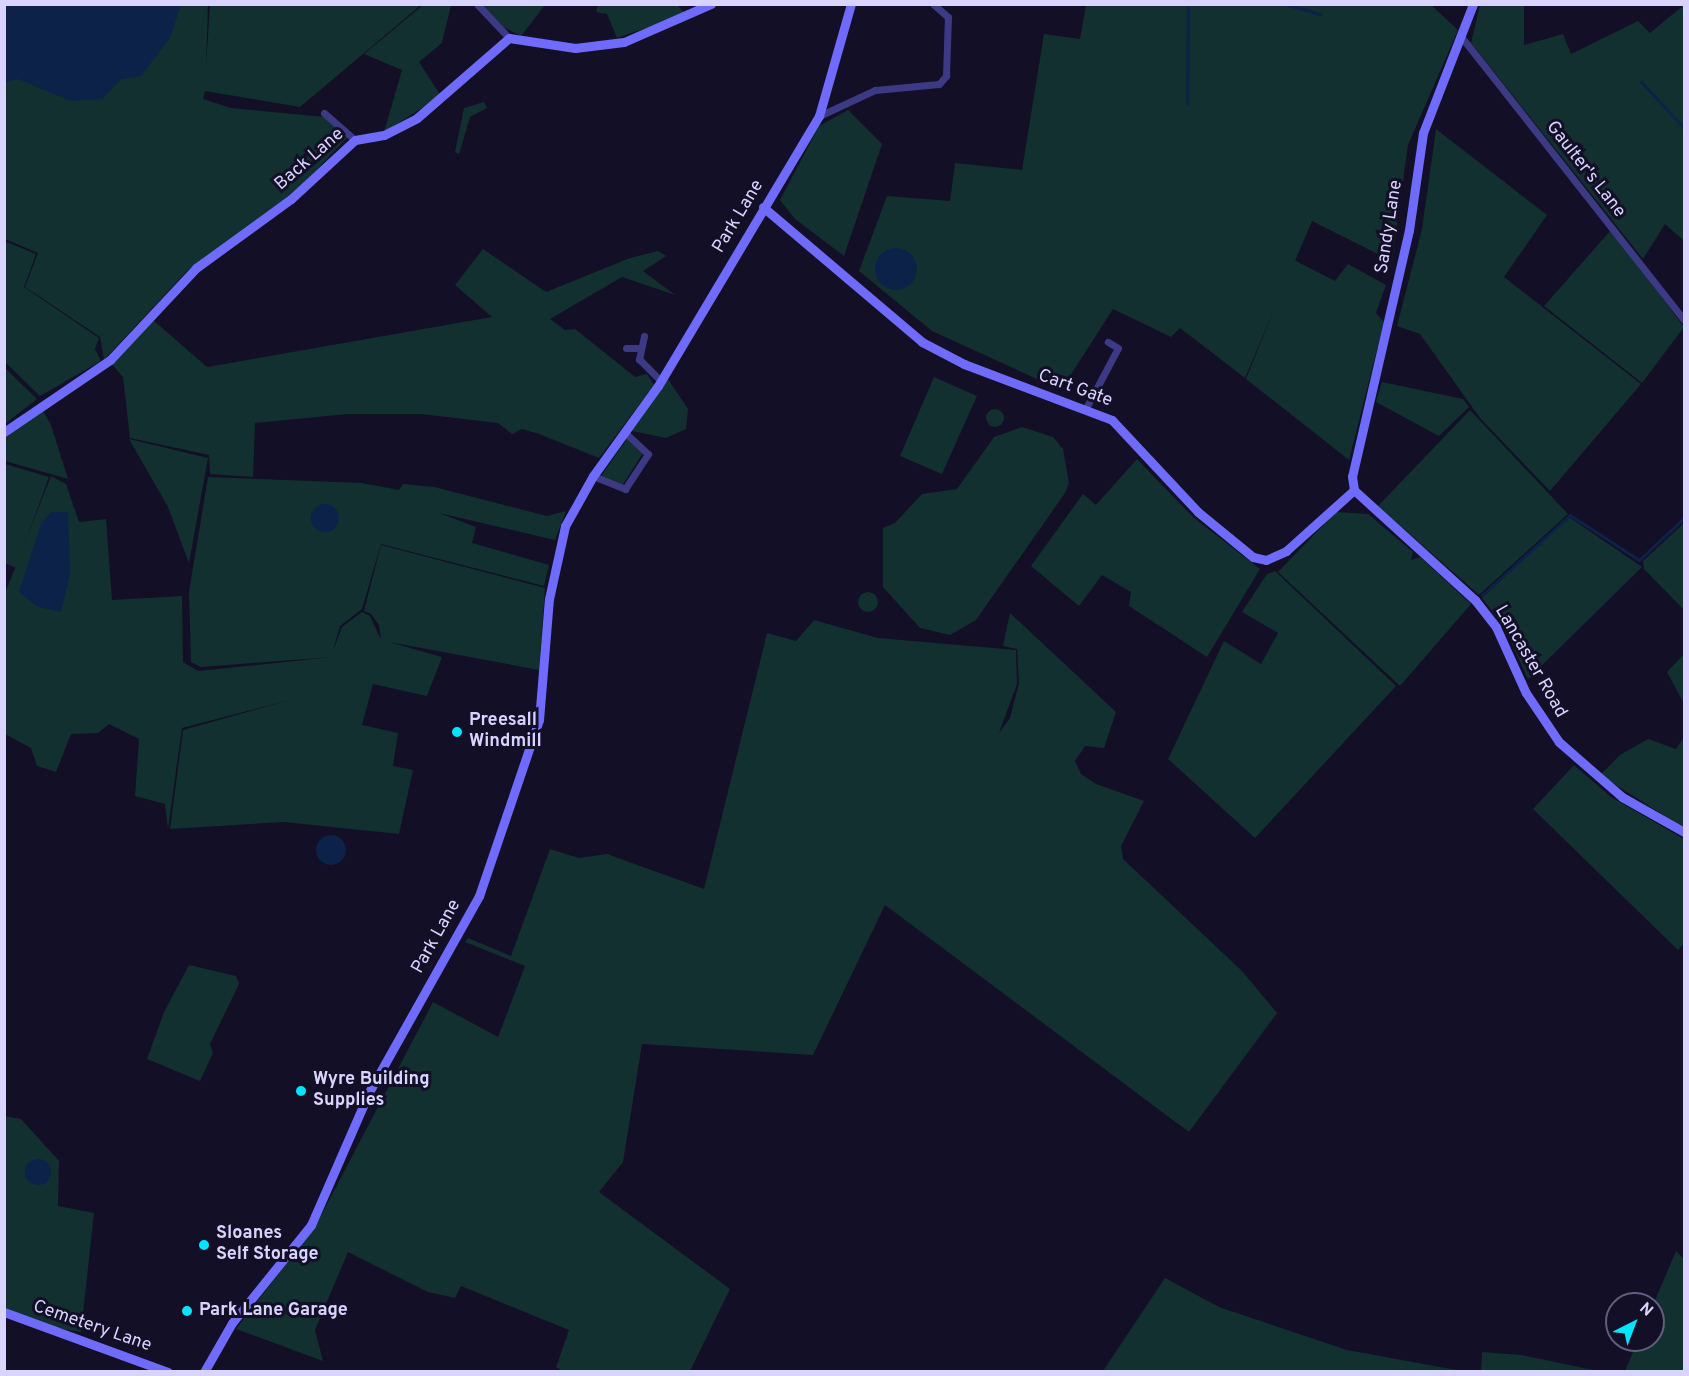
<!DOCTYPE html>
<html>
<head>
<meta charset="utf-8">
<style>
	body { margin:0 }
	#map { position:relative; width:1689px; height:1376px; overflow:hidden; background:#130f26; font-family:Overpass,sans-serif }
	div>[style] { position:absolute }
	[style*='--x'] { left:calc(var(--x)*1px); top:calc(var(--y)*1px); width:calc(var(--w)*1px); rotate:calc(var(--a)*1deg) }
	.green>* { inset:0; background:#12302f }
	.round { border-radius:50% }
	.water>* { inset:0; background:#0c2248 }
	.stream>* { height:3px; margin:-1.5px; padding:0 1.5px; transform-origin:1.5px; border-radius:1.5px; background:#0c2248 }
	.street>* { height:7px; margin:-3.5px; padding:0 3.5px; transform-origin:3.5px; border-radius:3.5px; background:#3d3a85 }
	.secondary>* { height:9px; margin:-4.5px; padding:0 4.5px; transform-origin:4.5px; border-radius:4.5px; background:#6f6bff }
	.dots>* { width:16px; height:16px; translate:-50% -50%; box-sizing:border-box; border:3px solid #130f26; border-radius:50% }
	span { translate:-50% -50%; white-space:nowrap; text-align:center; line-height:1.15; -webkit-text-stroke:6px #130f26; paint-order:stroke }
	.street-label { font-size:18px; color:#d9d4ff }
	.poi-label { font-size:18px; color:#d9d4ff; font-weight:700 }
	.left { translate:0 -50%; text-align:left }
	.frame { position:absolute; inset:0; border:6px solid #d9d4ff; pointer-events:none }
	.north { position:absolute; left:1605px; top:1292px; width:60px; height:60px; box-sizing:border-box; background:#130f26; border:2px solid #625e7d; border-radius:50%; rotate:42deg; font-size:16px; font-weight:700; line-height:24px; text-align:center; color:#d9d4ff }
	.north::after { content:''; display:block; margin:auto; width:21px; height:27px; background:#00e5ff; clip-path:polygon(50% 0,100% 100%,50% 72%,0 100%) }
</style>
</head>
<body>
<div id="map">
	<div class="green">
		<i style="clip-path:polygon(676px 4px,686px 14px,617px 38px,607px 14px,596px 12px,598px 5px)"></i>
		<i style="clip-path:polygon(4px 5px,208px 5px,206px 67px,210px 5px,421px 5px,300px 107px,205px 91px,203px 99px,231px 108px,325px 117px,347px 138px,298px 189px,187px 271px,104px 360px,100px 337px,25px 287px,38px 253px,5px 239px)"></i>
		<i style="clip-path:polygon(423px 5px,451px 5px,442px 43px,419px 62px,441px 96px,384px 132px,402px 70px,364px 54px)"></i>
		<i style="clip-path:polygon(482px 5px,545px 5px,521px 36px,503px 27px)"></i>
		<i style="clip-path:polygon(1086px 5px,1431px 5px,1458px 30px,1408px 145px,1392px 261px,1312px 221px,1245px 378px,1180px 328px,1171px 337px,1113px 309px,1061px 390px,932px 331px,859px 271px,887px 196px,950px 201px,955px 163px,1022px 170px,1044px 34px,1080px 39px)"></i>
		<i style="clip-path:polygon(1480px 5px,1524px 5px,1524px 45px,1563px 34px,1571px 54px,1638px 21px,1650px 33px,1684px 5px,1684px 241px,1665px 224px,1643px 259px,1471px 43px)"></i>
		<i style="clip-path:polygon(484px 102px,487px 108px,470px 117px,459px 154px,455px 152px,464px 108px)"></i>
		<i style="clip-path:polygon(848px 110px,882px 144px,844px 256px,795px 219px,780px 200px,819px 126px)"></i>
		<i style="clip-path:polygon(1436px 129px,1547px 215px,1504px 277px,1641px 384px,1550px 491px,1480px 418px,1420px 334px,1397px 326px,1422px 229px)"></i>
		<i style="clip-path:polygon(1611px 230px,1684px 327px,1642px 383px,1544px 306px)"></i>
		<i style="clip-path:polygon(4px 241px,36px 254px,24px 287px,99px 338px,95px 349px,101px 361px,40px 396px,5px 362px)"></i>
		<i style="clip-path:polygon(483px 249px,546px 292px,630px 258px,658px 251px,666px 256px,643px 271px,675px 295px,622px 277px,550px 319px,565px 330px,575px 329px,635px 377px,647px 374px,654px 385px,599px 458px,539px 434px,522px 429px,512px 434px,498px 423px,421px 414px,348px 414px,255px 423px,253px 477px,210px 474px,209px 455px,130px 438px,123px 377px,111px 363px,153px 320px,207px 367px,492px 317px,455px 285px)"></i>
		<i style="clip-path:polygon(1294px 260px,1335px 281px,1348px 264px,1386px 285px,1376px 313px,1384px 322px,1349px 460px,1246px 379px)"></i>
		<i style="clip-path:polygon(5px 368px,37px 399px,5px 424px)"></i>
		<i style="clip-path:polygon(934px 377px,977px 396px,942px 474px,900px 456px)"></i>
		<i style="clip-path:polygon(668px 379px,688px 409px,686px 429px,666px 438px,632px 431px)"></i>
		<i style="clip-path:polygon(1382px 382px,1463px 399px,1469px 407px,1439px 436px,1376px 402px)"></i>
		<i class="round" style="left:986px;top:409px;width:18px;height:18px"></i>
		<i style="clip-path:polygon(1470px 410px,1568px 514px,1479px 595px,1378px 506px)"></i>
		<i style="clip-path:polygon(37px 411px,44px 412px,51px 425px,68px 479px,5px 461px,5px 435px)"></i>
		<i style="clip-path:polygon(1022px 427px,1053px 437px,1063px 449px,1069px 483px,1065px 493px,976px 620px,950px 635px,920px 628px,883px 587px,883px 528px,895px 523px,922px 494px,957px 489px,994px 437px)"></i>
		<i style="clip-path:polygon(129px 439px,208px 458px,189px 563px,168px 507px)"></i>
		<i style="clip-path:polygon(627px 439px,643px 453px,622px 486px,601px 476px)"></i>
		<i style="clip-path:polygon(1137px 459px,1193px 517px,1260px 569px,1207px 657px,1129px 606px,1131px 592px,1102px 575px,1079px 606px,1031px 566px,1083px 494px,1096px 505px)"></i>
		<i style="clip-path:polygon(5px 464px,49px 477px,16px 568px,5px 563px)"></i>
		<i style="clip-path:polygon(51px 476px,66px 484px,79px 522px,106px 519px,112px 600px,182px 596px,183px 662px,198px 671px,332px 657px,201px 667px,191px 662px,189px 592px,208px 477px,362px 483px,399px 490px,403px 484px,434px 487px,547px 516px,566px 511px,555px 540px,439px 513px,476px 527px,472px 543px,549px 565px,544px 586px,381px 544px,362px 609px,340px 626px,333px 651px,342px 627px,362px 612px,370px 616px,381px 640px,379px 625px,371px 614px,364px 611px,381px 545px,545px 588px,539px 670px,389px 642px,442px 657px,427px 696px,373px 684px,362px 725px,398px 733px,393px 766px,413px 770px,399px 834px,284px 822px,170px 829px,183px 730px,290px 700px,182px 728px,168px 829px,165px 804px,135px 796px,139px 739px,109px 724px,98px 733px,71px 734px,56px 772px,37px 766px,31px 748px,5px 734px,4px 596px)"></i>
		<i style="clip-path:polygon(1336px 512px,1368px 514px,1413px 552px,1411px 560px,1420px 557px,1471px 604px,1400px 686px,1278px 572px)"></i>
		<i style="clip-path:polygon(1569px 517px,1642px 567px,1528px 679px,1503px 625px,1482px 598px)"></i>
		<i style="clip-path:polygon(1684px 523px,1684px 610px,1644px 569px,1643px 561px)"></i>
		<i style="clip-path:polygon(1275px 571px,1396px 686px,1255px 838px,1168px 759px,1224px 641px,1261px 664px,1278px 633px,1242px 612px,1267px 574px)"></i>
		<i class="round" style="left:858px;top:592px;width:20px;height:20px"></i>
		<i style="clip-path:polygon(1010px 613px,1116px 712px,1104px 748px,1085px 746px,1075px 761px,1081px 774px,1096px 784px,1144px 801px,1121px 846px,1123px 859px,1242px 971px,1277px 1013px,1189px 1132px,885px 905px,813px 1055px,642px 1044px,623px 1162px,599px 1192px,730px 1289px,690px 1371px,562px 1371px,556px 1367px,569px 1330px,461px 1286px,455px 1298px,428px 1292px,348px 1252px,315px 1330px,323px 1361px,236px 1329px,315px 1227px,433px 1002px,498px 1037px,525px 966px,465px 942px,468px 938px,511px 956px,550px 849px,579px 858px,607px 854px,704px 889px,767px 633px,796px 641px,814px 620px,878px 638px,1016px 650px,1017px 684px,999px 733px,1010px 718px,1019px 683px,1017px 649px,1003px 646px)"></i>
		<i style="clip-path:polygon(1684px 654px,1684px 704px,1667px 672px)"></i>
		<i style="clip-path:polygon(1684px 737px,1684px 828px,1600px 775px,1620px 755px,1648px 739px,1676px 749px)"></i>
		<i style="clip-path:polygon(1574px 765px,1611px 797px,1684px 839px,1684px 943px,1678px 950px,1533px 809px)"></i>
		<i style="clip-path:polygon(189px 965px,236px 976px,239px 984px,210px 1044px,213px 1053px,200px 1081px,147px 1059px,164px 1012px)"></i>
		<i style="clip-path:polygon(4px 1116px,21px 1119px,59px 1161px,58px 1206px,94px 1213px,81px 1332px,40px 1325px,5px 1308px)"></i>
		<i style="clip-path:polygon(1676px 1251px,1684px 1259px,1684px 1371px,1625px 1371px,1638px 1340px,1653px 1340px,1653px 1305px)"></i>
		<i style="clip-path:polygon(1165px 1278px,1219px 1307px,1347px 1350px,1462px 1371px,1103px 1371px)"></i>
		<i style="clip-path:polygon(1482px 1352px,1521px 1355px,1598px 1371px,1481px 1371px)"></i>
	</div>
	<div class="water">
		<i style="clip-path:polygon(5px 4px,181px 4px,181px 5px,170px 38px,141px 76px,121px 79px,102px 99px,71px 101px,18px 79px,5px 82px)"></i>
		<i class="round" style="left:875px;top:248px;width:42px;height:42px"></i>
		<i class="round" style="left:311px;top:504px;width:28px;height:28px"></i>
		<i style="clip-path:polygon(51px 512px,68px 512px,70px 574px,61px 612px,38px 607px,19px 592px,41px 524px)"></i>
		<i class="round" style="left:316px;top:835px;width:30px;height:30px"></i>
		<i class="round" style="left:25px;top:1159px;width:26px;height:26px"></i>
	</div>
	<div class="stream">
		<i style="--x:1285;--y:4;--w:37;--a:16"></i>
		<i style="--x:1641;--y:82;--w:63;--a:46.9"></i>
		<i style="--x:1187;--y:104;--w:100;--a:-89.4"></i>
		<i style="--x:1482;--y:595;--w:119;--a:-42.3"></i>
		<i style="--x:1570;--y:515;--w:82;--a:33.1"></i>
		<i style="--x:1639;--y:560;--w:62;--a:-43"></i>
	</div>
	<div class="street">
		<i style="--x:477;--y:4;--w:47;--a:46.7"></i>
		<i style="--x:1463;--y:39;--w:357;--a:51.8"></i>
		<i style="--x:324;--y:113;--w:41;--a:41.1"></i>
		<i style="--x:819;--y:116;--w:62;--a:-24.9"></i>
		<i style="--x:875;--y:90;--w:64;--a:-5.4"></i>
		<i style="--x:939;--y:84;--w:11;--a:-49"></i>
		<i style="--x:946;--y:76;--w:59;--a:-88.1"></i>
		<i style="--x:948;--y:17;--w:20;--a:-139"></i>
		<i style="--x:644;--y:336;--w:24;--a:102"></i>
		<i style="--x:639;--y:359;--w:31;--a:45"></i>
		<i style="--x:626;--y:348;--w:11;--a:0"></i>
		<i style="--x:1085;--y:410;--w:70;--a:-62"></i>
		<i style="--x:1118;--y:348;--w:12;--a:-149"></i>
		<i style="--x:593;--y:476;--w:35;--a:22"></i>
		<i style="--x:625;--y:489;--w:42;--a:-56.7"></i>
		<i style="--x:648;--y:454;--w:33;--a:-137"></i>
	</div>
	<div class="secondary">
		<i style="--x:1473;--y:4;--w:138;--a:111.2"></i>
		<i style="--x:1423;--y:133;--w:98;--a:98.2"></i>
		<i style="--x:1409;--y:230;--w:253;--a:103"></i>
		<i style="--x:1352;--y:476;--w:14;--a:82"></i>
		<i style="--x:1354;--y:490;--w:164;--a:42.3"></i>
		<i style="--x:1475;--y:600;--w:34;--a:52"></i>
		<i style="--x:1496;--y:627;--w:72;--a:65.6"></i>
		<i style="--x:1526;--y:693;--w:59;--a:56"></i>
		<i style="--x:1559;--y:742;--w:84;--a:41.1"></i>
		<i style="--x:1622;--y:797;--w:71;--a:29.4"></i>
		<i style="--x:763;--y:207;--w:209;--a:40.3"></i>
		<i style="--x:922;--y:342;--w:47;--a:27.6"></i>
		<i style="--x:964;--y:364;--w:158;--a:20.7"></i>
		<i style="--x:1112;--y:420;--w:126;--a:46.9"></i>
		<i style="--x:1198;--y:512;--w:71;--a:39.3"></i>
		<i style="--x:1253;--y:557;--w:13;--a:13"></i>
		<i style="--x:1266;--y:560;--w:22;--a:-24"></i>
		<i style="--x:1286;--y:551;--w:91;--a:-41.9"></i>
		<i style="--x:4;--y:432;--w:128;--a:-34.2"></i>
		<i style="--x:110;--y:360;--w:126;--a:-46.9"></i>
		<i style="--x:196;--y:268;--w:117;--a:-36"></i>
		<i style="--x:291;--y:199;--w:87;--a:-42.7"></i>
		<i style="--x:355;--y:140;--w:29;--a:-10"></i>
		<i style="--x:384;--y:135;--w:37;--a:-27"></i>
		<i style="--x:417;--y:118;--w:122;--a:-41"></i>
		<i style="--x:509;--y:38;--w:67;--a:8.6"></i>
		<i style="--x:575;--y:48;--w:49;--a:-7"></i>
		<i style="--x:624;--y:42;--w:95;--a:-23.6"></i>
		<i style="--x:4;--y:1312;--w:175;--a:20.1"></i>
		<i style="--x:204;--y:1372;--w:56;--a:-60.3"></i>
		<i style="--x:232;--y:1323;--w:126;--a:-51.1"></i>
		<i style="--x:311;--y:1225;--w:145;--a:-66.4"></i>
		<i style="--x:369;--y:1092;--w:225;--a:-60.7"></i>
		<i style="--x:479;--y:896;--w:186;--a:-71.2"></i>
		<i style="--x:539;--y:720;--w:121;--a:-85.3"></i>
		<i style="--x:549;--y:599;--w:75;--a:-77.6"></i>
		<i style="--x:565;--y:526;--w:57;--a:-60.8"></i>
		<i style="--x:593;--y:476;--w:111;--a:-54.2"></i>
		<i style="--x:658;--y:386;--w:314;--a:-59.2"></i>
		<i style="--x:819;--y:116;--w:116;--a:-74.1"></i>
	</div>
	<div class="dots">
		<i style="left:457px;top:732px;background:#00e5ff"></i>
		<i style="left:301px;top:1091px;background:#00e5ff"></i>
		<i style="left:204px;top:1245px;background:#00e5ff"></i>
		<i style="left:187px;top:1311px;background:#00e5ff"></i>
	</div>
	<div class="street-label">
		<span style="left:310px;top:160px;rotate:-41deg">Back Lane</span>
		<span style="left:1585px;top:170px;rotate:52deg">Gaulter's Lane</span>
		<span style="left:739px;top:217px;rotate:-59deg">Park Lane</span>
		<span style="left:1390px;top:227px;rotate:-81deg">Sandy Lane</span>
		<span style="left:1075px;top:389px;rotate:20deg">Cart Gate</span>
		<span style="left:1530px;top:662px;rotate:60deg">Lancaster Road</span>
		<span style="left:437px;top:937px;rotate:-61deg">Park Lane</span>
		<span style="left:92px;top:1327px;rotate:19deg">Cemetery Lane</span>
	</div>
	<div class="poi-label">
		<span class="left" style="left:469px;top:732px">Preesall<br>Windmill</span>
		<span class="left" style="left:313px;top:1091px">Wyre Building<br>Supplies</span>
		<span class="left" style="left:216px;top:1245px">Sloanes<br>Self Storage</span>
		<span class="left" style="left:199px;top:1311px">Park Lane Garage</span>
	</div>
	<div class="frame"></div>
	<div class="north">N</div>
</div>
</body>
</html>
